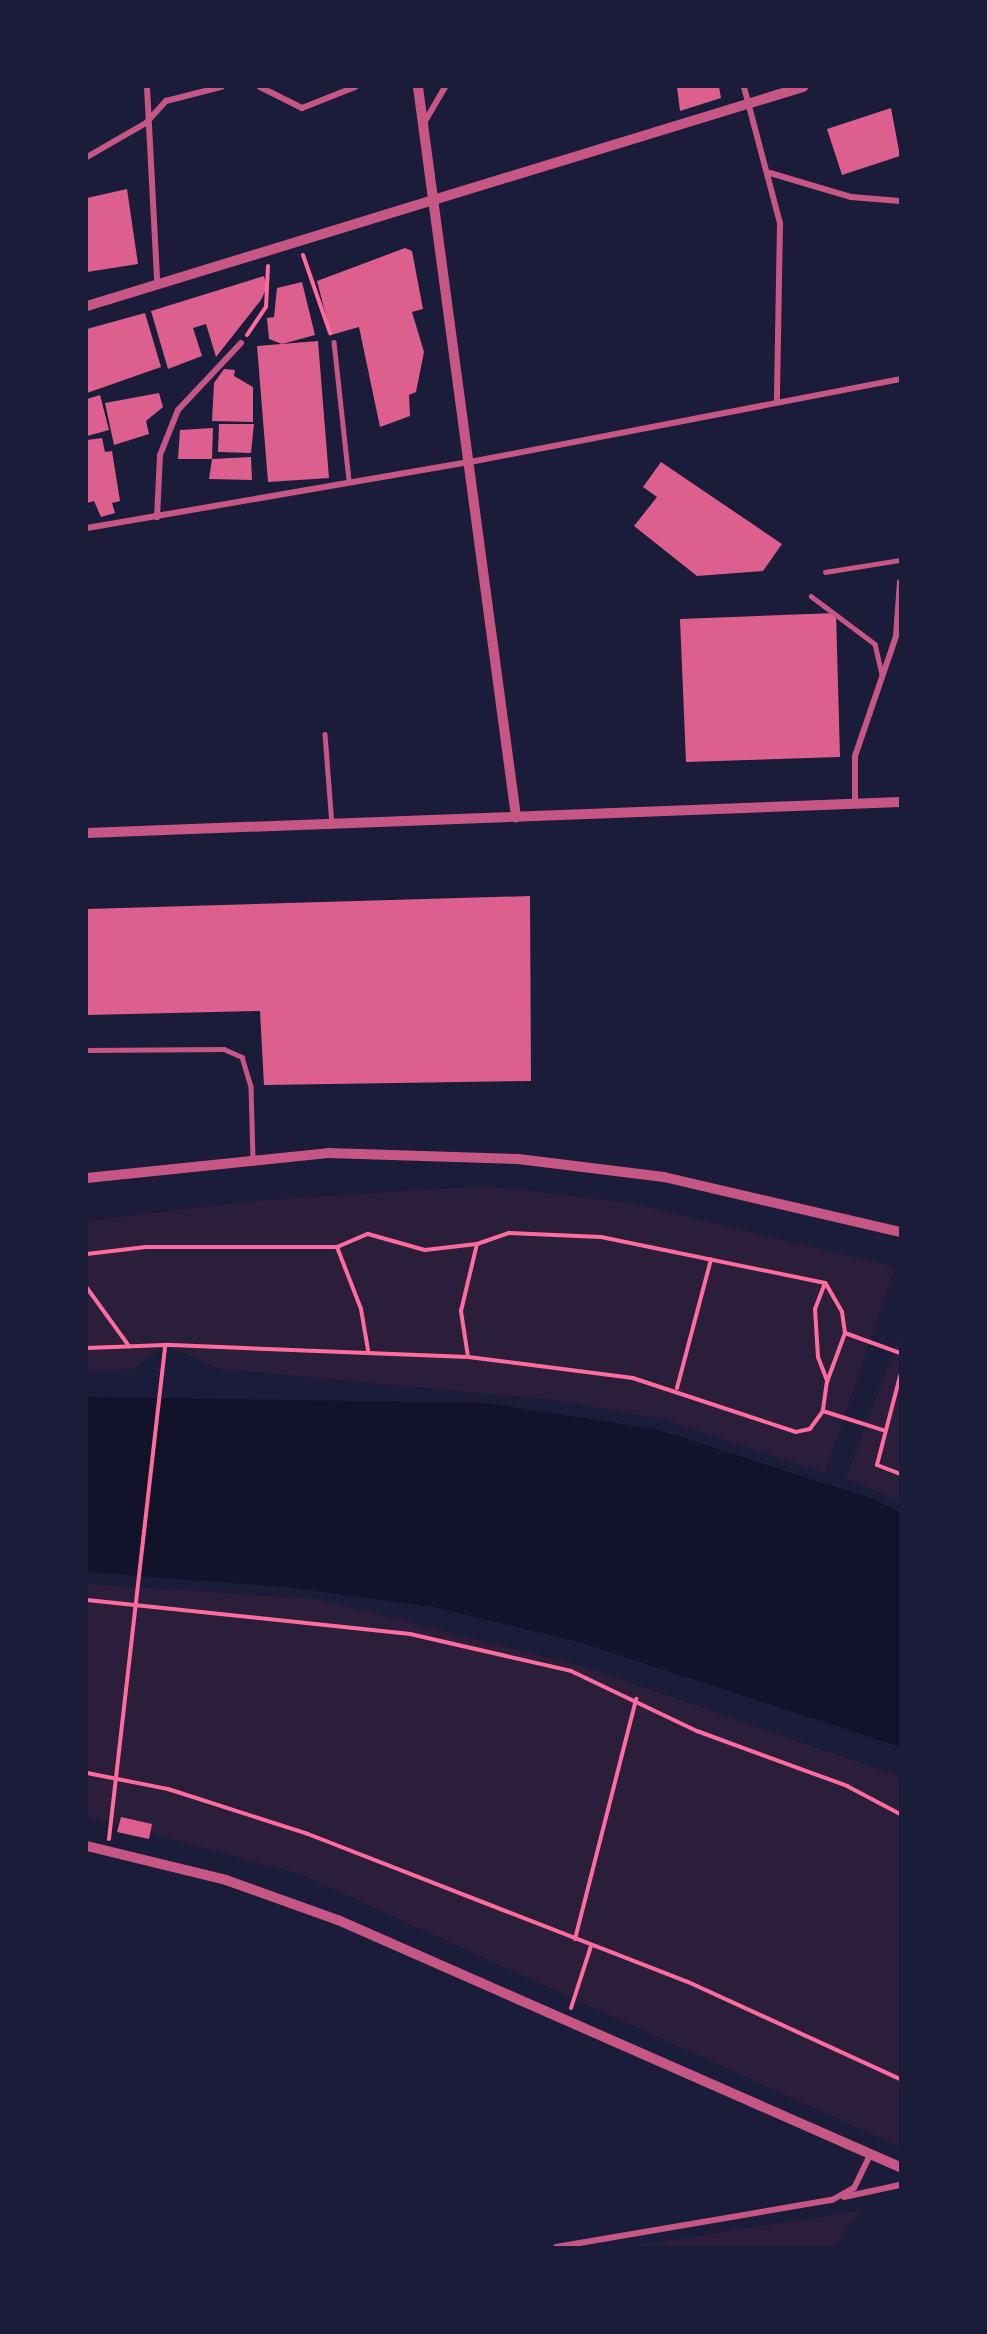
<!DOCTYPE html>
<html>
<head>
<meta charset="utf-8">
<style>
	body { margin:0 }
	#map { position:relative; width:987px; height:2334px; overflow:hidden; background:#1b1b3a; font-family:"Source Serif 4",serif }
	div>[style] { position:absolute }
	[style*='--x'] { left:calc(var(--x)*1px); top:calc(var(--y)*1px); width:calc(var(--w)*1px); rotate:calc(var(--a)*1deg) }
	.green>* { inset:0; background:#2a1e3b }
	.water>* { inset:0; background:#12122b }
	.building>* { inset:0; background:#dd5f8e }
	.path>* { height:4px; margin:-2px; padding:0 2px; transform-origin:2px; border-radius:2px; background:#ff6b9d }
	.service>* { height:4.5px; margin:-2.25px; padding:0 2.25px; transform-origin:2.25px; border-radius:2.25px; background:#c65784 }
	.minor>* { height:6px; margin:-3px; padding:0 3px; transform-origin:3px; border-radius:3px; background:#c65784 }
	.tertiary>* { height:10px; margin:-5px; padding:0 5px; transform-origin:5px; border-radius:5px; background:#c65784 }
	span { translate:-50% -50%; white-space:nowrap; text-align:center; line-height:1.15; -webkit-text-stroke:6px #1b1b3a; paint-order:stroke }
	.frame { position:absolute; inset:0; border:88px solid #1b1b3a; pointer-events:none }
</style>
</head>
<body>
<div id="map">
	<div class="green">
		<i style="clip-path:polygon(486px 1186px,630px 1203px,895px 1267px,825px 1473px,663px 1419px,556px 1400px,221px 1369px,165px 1345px,134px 1369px,87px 1370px,87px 1221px,252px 1201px)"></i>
		<i style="clip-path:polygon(900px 1334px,900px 1501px,846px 1478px)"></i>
		<i style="clip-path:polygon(87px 1584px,316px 1599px,583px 1666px,900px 1777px,900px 2147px,300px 1874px,87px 1816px)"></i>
		<i style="clip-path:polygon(860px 2211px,833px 2247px,625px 2247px)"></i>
	</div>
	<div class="water">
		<i style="clip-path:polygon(87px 1397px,485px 1403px,655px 1429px,870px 1498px,900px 1512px,900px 1747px,583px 1643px,434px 1607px,286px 1587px,87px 1572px)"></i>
	</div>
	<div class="building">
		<i style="clip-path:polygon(677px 87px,719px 87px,721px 98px,680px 111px)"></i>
		<i style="clip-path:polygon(891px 108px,900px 156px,842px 175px,827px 129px)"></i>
		<i style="clip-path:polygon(127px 189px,138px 264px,87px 272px,87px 198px)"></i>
		<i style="clip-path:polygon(405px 248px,412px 251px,423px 309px,412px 312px,424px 352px,416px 392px,409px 395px,410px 416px,380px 427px,359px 327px,331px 335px,317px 281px)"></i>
		<i style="clip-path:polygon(264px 276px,267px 287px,261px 300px,216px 357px,206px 324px,193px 328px,202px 356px,168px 369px,151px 311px)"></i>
		<i style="clip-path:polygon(302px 282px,315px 335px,282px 344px,269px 339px,267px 318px,274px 317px,277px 288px)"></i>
		<i style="clip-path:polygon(145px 313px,161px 367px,87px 393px,87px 329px)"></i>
		<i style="clip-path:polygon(318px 341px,329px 478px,268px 482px,257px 346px)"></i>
		<i style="clip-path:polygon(224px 369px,235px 370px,234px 376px,253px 387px,253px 422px,212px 421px,214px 383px)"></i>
		<i style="clip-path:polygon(159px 393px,163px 407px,146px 421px,149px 434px,114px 445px,105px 403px)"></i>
		<i style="clip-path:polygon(100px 395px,109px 430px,87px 436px,87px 399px)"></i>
		<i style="clip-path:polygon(219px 424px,254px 424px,251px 453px,218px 452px)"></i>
		<i style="clip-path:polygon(213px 428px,212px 459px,251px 457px,252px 480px,209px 479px,212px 459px,178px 459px,180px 430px)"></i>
		<i style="clip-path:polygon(102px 438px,105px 452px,112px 451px,120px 501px,112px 503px,115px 513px,101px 517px,94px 501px,87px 503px,87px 440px)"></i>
		<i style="clip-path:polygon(661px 462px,782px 544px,763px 571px,697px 576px,634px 526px,657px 497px,643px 487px)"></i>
		<i style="clip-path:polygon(836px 613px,840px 757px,686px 762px,680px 619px)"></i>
		<i style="clip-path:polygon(530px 896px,531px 1081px,264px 1085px,260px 1011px,87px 1015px,87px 909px)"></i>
		<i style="clip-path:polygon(121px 1817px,152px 1824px,149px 1839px,117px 1832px)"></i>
	</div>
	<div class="path">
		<i style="--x:303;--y:255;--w:83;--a:70.9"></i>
		<i style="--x:247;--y:335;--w:34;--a:-56"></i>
		<i style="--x:266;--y:307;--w:41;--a:-87.2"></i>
		<i style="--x:337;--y:1247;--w:66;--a:68.8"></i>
		<i style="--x:361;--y:1309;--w:42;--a:80.3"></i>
		<i style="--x:87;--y:1254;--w:59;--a:-6.8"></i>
		<i style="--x:146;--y:1247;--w:191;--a:0"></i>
		<i style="--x:337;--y:1247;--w:34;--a:-23"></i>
		<i style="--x:368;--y:1234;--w:59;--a:15.7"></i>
		<i style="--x:425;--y:1250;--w:52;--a:-6.6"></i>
		<i style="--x:477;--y:1244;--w:34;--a:-19"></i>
		<i style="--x:509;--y:1233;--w:92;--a:2.5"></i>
		<i style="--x:601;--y:1237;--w:229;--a:11.6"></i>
		<i style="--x:825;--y:1283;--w:28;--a:111"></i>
		<i style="--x:815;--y:1309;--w:48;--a:86.4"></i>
		<i style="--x:818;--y:1357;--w:26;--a:69"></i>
		<i style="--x:827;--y:1381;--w:30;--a:98"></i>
		<i style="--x:823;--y:1411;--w:22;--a:126"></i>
		<i style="--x:810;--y:1429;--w:14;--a:168"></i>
		<i style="--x:796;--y:1432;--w:172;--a:-161.7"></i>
		<i style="--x:633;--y:1378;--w:166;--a:-172.7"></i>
		<i style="--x:468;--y:1357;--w:303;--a:-177.7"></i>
		<i style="--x:165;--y:1345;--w:78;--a:177.8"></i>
		<i style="--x:826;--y:1284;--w:32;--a:60"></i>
		<i style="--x:842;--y:1312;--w:21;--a:82"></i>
		<i style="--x:845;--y:1333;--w:52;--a:110.2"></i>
		<i style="--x:87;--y:1288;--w:72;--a:54.1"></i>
		<i style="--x:845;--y:1333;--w:59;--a:20"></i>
		<i style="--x:468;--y:1357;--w:47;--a:-98.7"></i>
		<i style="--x:461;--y:1311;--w:69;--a:-76.6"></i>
		<i style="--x:900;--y:1376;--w:92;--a:104.5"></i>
		<i style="--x:877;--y:1465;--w:25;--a:21"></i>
		<i style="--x:677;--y:1388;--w:133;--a:-75.2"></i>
		<i style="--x:823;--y:1411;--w:63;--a:17.6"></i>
		<i style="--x:87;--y:1600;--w:325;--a:6"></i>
		<i style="--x:410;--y:1634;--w:165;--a:12.9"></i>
		<i style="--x:571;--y:1671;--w:140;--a:25.5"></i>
		<i style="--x:697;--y:1731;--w:160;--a:20.1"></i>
		<i style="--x:847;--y:1786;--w:60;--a:27.8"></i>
		<i style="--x:87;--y:1773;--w:83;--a:11.2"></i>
		<i style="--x:168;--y:1789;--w:147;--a:17.8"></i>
		<i style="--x:308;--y:1834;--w:406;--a:21.3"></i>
		<i style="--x:686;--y:1981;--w:235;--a:24.6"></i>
		<i style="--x:109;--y:1839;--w:497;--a:-83.5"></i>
		<i style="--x:575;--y:1939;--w:248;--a:-75.7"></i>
		<i style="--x:571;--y:2008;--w:65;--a:-72.1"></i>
	</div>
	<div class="service">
		<i style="--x:334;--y:342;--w:140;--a:83.8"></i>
		<i style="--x:825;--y:572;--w:76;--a:-9.1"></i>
		<i style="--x:811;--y:596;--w:80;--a:36.9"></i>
		<i style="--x:875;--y:644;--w:32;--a:77"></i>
		<i style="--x:325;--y:734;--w:90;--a:85.6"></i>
		<i style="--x:87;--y:1050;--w:137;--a:-0.4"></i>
		<i style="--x:224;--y:1049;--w:20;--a:24"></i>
		<i style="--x:242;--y:1057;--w:31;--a:73"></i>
		<i style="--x:251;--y:1087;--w:71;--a:88.4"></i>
	</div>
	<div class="minor">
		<i style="--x:147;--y:87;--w:193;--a:87"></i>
		<i style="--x:260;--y:87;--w:47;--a:26.6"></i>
		<i style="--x:302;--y:108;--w:57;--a:-21.6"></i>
		<i style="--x:744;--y:87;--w:141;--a:75.2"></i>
		<i style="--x:780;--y:223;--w:179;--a:91"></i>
		<i style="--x:424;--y:123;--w:42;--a:-59.7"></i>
		<i style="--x:87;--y:157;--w:68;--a:-30"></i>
		<i style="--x:146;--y:123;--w:30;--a:-48"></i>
		<i style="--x:166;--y:101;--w:57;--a:-14.3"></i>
		<i style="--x:770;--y:173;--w:84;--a:16.5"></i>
		<i style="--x:851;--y:197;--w:49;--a:4.7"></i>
		<i style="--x:157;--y:517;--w:62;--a:-87.2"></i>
		<i style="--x:160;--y:455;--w:48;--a:-68.2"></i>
		<i style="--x:178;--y:410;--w:92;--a:-46.8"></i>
		<i style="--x:87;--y:528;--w:389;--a:-9.8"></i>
		<i style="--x:470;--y:462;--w:438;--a:-10.9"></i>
		<i style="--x:855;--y:802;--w:46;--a:-90"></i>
		<i style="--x:855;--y:756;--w:127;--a:-71.1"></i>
		<i style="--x:896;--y:636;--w:54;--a:-85.8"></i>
		<i style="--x:844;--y:2197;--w:57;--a:-12.1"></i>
		<i style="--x:556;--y:2247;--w:280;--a:-9.7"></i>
		<i style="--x:832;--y:2200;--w:25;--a:-29"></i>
		<i style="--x:854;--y:2188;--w:37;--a:-64"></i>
	</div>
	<div class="tertiary">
		<i style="--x:418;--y:87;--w:737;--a:82.35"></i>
		<i style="--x:87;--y:306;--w:749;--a:-17.01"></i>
		<i style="--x:87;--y:833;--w:814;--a:-2.18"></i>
		<i style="--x:87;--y:1178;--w:242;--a:-5.9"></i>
		<i style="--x:328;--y:1153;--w:190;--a:1.8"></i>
		<i style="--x:518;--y:1159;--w:147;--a:7"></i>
		<i style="--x:664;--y:1177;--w:242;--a:13.1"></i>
		<i style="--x:87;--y:1846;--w:143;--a:13.7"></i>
		<i style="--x:226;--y:1880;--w:119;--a:19.7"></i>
		<i style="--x:338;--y:1920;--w:614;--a:23.73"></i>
	</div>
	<div class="frame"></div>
</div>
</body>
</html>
